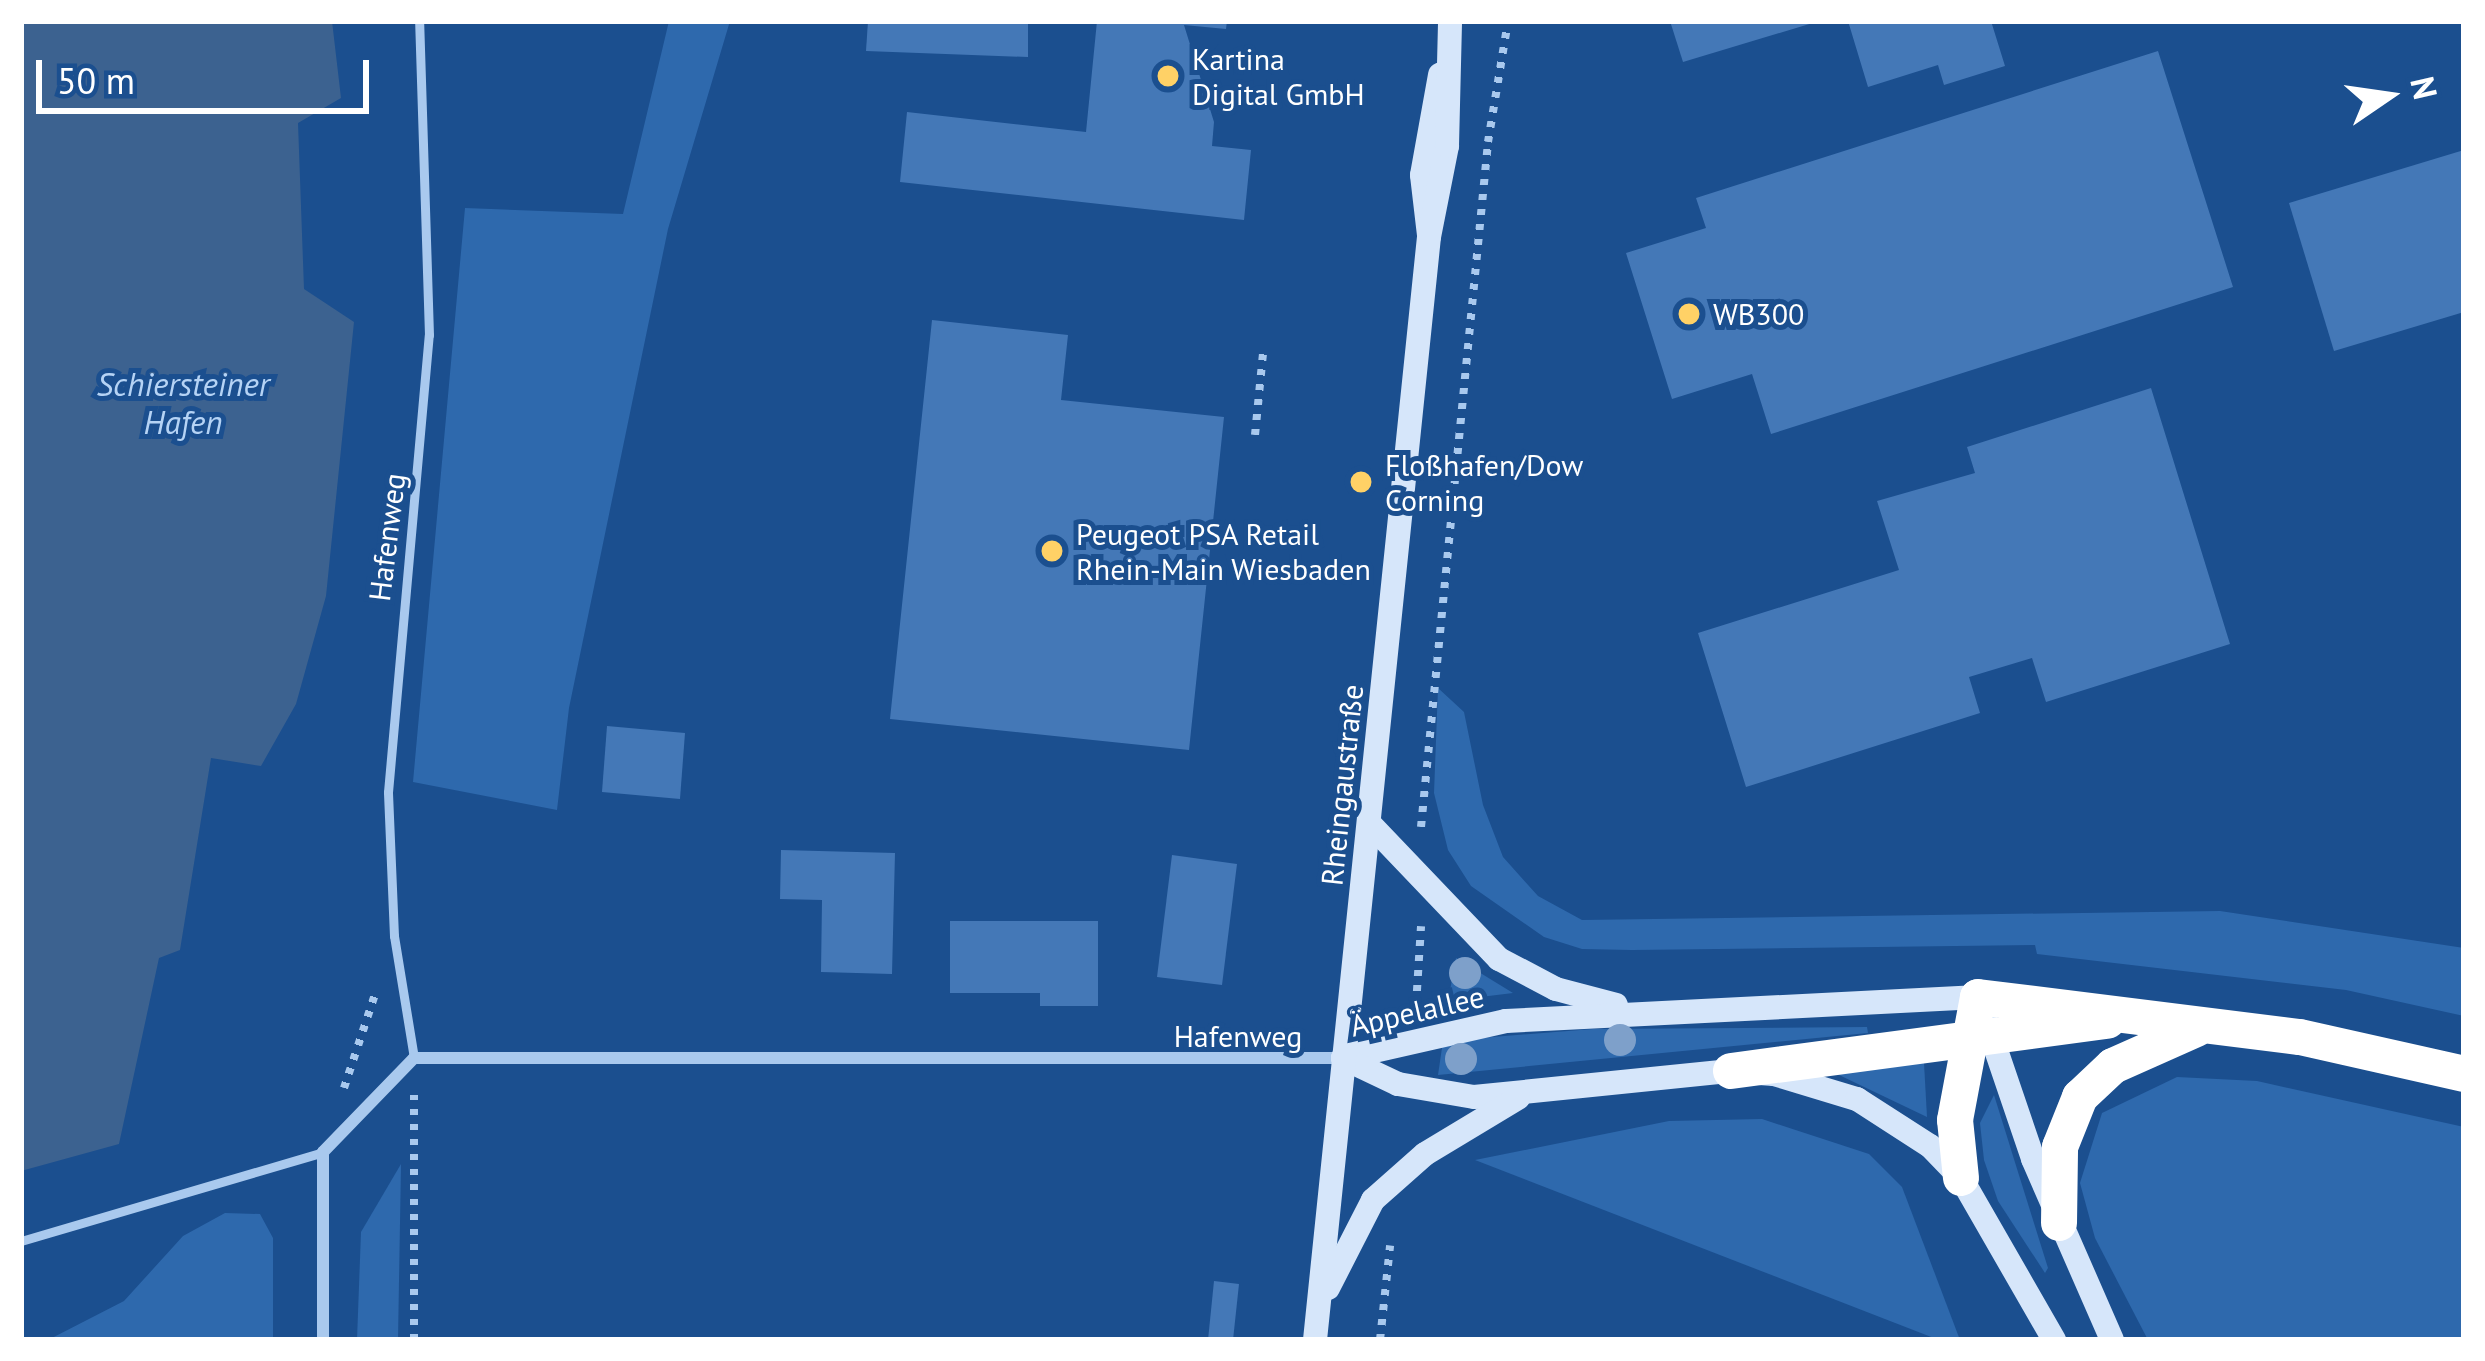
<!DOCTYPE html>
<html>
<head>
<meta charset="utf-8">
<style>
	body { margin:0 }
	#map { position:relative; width:2485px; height:1361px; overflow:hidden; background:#1b4f8f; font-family:"PT Sans",sans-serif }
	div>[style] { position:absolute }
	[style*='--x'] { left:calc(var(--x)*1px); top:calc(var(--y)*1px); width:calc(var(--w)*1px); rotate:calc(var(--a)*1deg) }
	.green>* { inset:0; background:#2e69ad }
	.water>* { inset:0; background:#3c6290 }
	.building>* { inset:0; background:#4478b7 }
	.path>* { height:8px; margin-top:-4px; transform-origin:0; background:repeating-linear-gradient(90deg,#a9c9ee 0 6px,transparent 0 15px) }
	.lane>* { height:9px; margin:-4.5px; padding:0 4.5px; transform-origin:4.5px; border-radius:4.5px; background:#a9c9ee }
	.street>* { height:12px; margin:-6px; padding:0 6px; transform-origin:6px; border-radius:6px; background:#a9c9ee }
	.secondary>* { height:24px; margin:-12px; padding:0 12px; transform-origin:12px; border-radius:12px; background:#d6e6fa }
	.highway>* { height:36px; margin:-18px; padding:0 18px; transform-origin:18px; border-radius:18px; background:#fff }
	.trees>* { width:32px; height:32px; margin:-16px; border-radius:50%; background:#7ea0ca }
	.dots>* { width:33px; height:33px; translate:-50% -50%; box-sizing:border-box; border:6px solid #1b4f8f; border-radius:50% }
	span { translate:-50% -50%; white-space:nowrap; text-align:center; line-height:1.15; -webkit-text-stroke:10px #1b4f8f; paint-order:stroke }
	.poi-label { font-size:30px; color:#fff }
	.left { translate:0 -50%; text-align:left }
	.street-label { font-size:30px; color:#fff }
	.water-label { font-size:33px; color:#b5d3f5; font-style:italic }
	.frame { position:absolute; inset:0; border:24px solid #fff; pointer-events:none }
	.north { position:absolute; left:2329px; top:36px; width:120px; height:120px; -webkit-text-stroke:9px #1b4f8f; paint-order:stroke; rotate:77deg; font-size:33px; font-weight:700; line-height:48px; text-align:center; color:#fff }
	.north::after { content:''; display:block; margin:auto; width:42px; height:54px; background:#fff; clip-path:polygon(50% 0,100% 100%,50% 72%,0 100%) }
	.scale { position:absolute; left:36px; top:60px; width:333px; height:54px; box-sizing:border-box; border:6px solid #fff; border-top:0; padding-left:15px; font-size:36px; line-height:42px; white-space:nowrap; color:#fff; -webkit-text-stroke:9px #1b4f8f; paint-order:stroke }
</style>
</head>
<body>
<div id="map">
	<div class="green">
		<i style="clip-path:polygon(669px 21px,730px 21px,668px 229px,569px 708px,557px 810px,413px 782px,465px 208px,623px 214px)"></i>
		<i style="clip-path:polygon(1438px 688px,1464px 712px,1483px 805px,1503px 857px,1538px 896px,1582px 920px,2220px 911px,2464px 948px,2464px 1016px,2346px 990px,2037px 954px,2035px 945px,1632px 950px,1582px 949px,1544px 937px,1471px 886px,1448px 850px,1434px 793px)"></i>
		<i style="clip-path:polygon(1456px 958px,1513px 993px,1448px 1001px)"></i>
		<i style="clip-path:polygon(1867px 1027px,1868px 1033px,1438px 1075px,1443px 1041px,1593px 1029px)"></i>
		<i style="clip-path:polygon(1924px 1063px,1927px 1117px,1837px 1074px)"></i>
		<i style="clip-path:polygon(2177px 1077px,2257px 1081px,2464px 1127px,2464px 1340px,2148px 1340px,2095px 1238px,2080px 1183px,2102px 1113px)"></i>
		<i style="clip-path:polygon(1994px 1095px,2048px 1268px,2045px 1273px,1998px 1201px,1984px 1160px,1980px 1123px)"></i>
		<i style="clip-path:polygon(1762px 1119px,1869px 1154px,1902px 1187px,1960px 1340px,1939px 1340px,1475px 1160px,1669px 1121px)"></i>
		<i style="clip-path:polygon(401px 1164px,398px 1340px,357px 1340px,361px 1232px)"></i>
		<i style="clip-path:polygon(225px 1213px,260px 1214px,273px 1238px,273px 1340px,48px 1340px,124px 1301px,183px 1236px)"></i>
	</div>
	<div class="water">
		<i style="clip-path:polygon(21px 21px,332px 21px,341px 98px,298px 123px,304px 289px,354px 322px,326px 596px,296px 704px,261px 766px,211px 758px,180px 950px,159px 958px,119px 1144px,21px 1171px)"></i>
	</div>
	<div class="building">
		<i style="clip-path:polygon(868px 21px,1028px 21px,1028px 57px,866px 51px)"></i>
		<i style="clip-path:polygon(1097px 21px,1227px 21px,1226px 29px,1184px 25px,1214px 122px,1212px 146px,1251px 150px,1244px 220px,900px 182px,907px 112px,1086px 132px)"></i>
		<i style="clip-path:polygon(1670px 21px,1815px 21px,1816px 22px,1683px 62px)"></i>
		<i style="clip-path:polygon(1848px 21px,1991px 21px,2005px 66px,1944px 85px,1938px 65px,1868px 87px)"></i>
		<i style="clip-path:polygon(2158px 51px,2233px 287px,1771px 434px,1752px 374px,1672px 399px,1626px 253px,1706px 228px,1696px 198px)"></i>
		<i style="clip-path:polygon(2464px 150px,2464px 312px,2334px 351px,2289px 203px)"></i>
		<i style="clip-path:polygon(932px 320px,1068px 335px,1061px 400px,1224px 417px,1189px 750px,890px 719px)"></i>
		<i style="clip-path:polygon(2151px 388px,2230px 644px,2046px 702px,2032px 658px,1969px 677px,1980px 713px,1746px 787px,1698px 633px,1899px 570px,1877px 501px,1975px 473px,1967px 447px)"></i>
		<i style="clip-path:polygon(607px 726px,685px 733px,680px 799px,602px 792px)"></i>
		<i style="clip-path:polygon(781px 850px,895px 853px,892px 974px,821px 972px,822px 900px,780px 899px)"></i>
		<i style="clip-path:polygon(1172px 855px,1237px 864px,1222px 985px,1157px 977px)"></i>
		<i style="clip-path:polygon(950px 921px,1098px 921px,1098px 1006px,1040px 1006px,1040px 993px,950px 993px)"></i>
		<i style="clip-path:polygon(1214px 1281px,1239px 1284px,1233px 1340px,1208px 1340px)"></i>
	</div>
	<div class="path">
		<i style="--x:1255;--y:435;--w:82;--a:-84.4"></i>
		<i style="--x:1421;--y:827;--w:688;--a:-84.41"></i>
		<i style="--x:1488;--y:142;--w:123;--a:-80.6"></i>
		<i style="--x:1416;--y:1006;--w:80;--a:-86.4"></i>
		<i style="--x:344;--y:1088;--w:99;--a:-71.7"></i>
		<i style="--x:414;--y:1340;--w:245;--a:-90"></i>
		<i style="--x:1380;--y:1340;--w:95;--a:-83.9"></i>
	</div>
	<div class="lane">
		<i style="--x:414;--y:1058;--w:124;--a:-99.3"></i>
		<i style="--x:394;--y:936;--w:144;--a:-92.4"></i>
		<i style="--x:388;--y:792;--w:459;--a:-84.9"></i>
		<i style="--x:429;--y:335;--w:314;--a:-91.8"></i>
		<i style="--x:21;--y:1241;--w:315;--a:-16.4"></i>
	</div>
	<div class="street">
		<i style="--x:323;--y:1340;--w:188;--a:-90"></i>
		<i style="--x:323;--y:1152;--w:131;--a:-45.9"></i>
		<i style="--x:414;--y:1058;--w:929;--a:0"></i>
	</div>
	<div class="secondary">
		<i style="--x:1429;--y:235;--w:60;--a:-96.7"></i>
		<i style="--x:1422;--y:175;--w:102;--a:-79.8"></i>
		<i style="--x:1369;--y:823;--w:188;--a:46.3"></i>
		<i style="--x:1499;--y:959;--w:64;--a:27.8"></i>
		<i style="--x:1556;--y:989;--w:62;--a:14.9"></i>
		<i style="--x:1343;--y:1058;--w:167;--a:-12.8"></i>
		<i style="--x:1506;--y:1021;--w:473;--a:-2.9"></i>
		<i style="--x:1978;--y:997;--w:171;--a:71.2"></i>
		<i style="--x:2033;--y:1159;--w:197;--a:66.4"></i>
		<i style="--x:1343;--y:1058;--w:61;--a:25.3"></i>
		<i style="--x:1398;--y:1084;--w:77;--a:9.7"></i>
		<i style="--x:1474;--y:1097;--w:258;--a:-5.8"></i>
		<i style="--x:1731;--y:1071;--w:43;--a:4"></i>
		<i style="--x:1774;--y:1074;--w:87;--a:16.8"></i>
		<i style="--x:1857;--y:1099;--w:87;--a:32.8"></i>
		<i style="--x:1930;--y:1146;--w:45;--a:45.9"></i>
		<i style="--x:1961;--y:1178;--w:187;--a:60.1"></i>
		<i style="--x:1328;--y:1288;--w:99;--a:-62.9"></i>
		<i style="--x:1373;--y:1200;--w:69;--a:-41.5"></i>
		<i style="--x:1425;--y:1154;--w:109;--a:-31.1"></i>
		<i style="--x:1315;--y:1340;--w:1109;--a:-84.1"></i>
		<i style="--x:1429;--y:237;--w:93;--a:-78.8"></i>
		<i style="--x:1447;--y:146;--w:125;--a:-88.6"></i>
	</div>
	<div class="highway">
		<i style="--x:1731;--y:1071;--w:380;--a:-7.6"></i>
		<i style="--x:1961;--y:1178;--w:58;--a:-95.9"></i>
		<i style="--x:1955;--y:1120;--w:125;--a:-79.4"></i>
		<i style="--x:1978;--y:997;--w:324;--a:7.1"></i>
		<i style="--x:2300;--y:1037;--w:168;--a:12.7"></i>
		<i style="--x:2059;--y:1223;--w:76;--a:-89.2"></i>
		<i style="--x:2060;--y:1147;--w:54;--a:-68.2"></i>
		<i style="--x:2080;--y:1097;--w:45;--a:-43.2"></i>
		<i style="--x:2113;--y:1066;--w:91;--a:-24"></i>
	</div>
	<div class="trees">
		<i style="left:1465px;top:973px"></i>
		<i style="left:1620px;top:1040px"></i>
		<i style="left:1461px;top:1059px"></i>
	</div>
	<div class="dots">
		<i style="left:1168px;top:76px;background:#ffd166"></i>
		<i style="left:1689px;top:314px;background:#ffd166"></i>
		<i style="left:1361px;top:482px;background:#ffd166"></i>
		<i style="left:1052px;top:551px;background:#ffd166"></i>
	</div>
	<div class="poi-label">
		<span class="left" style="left:1192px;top:76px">Kartina<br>Digital GmbH</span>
		<span class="left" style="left:1713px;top:314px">WB300</span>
		<span class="left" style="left:1385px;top:482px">Floßhafen/Dow<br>Corning</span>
		<span class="left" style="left:1076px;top:551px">Peugeot PSA Retail<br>Rhein-Main Wiesbaden</span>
	</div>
	<div class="street-label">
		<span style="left:387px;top:537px;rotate:-83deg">Hafenweg</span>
		<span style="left:1342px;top:785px;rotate:-84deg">Rheingaustraße</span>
		<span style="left:1417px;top:1011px;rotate:-13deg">Äppelallee</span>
		<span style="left:1238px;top:1036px">Hafenweg</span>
	</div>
	<div class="water-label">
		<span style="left:183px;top:403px">Schiersteiner<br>Hafen</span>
	</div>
	<div class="frame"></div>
	<div class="north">N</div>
	<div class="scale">50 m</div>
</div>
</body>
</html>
